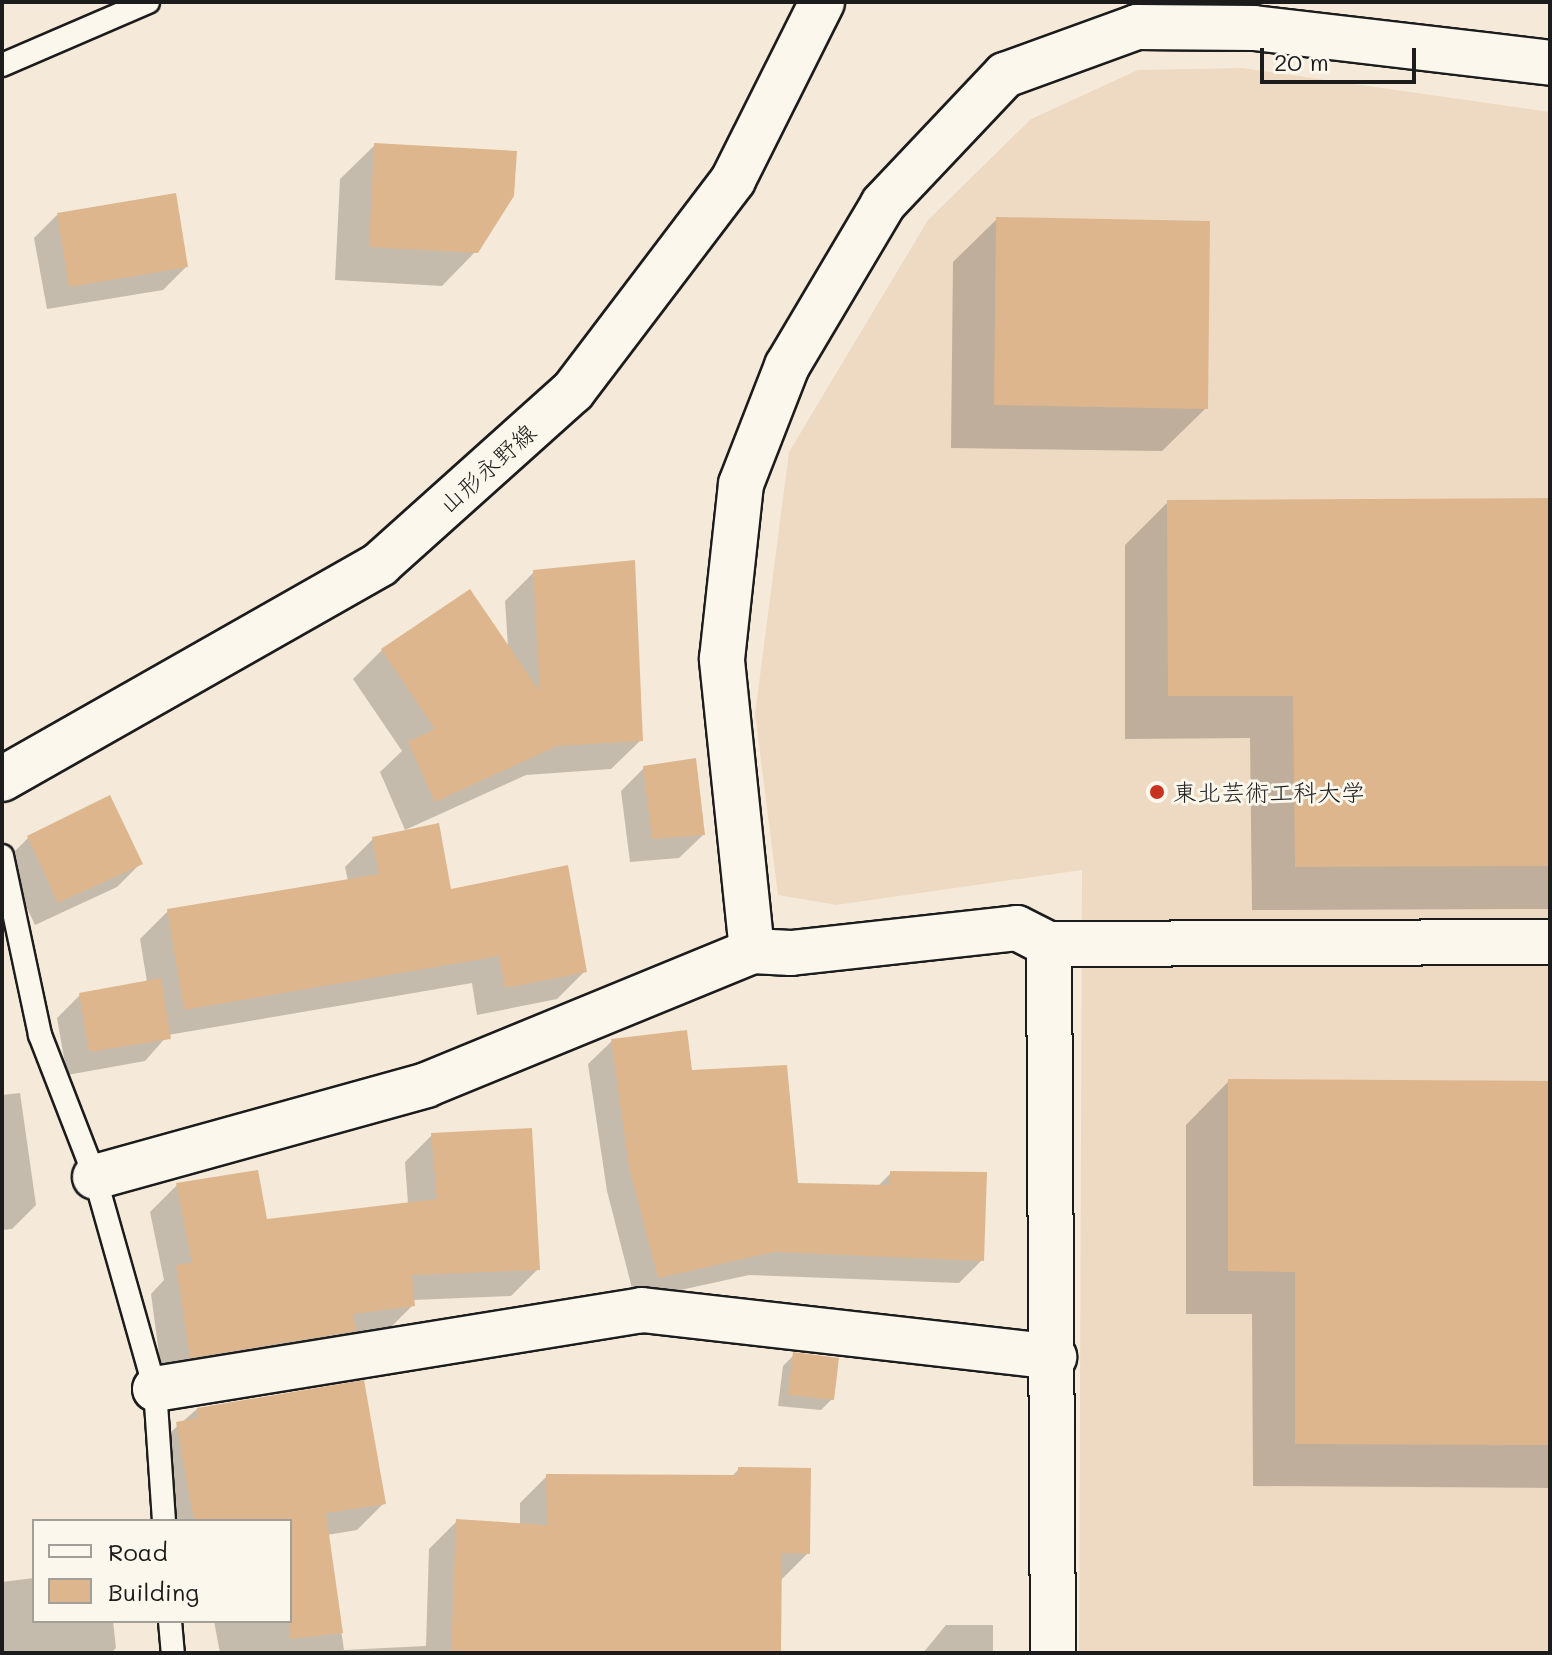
<!DOCTYPE html>
<html>
<head>
<meta charset="utf-8">
<style>
	body { margin:0 }
	#map { position:relative; width:1552px; height:1655px; overflow:hidden; background:#f5ead9; font-family:Mali,"Klee One",sans-serif }
	div>[style] { position:absolute }
	[style*='--x'] { left:calc(var(--x)*1px); top:calc(var(--y)*1px); width:calc(var(--w)*1px); rotate:calc(var(--a)*1deg) }
	.built>* { inset:0; background:#eedac2 }
	.shadow>* { inset:0; background:#0003 }
	.building>* { inset:0; background:#ddb68e }
	.roads { filter:drop-shadow(2px 0 #1c1c1c) drop-shadow(-2px 0 #1c1c1c) drop-shadow(0 2px #1c1c1c) drop-shadow(0 -2px #1c1c1c) }
	.lane>* { height:22px; margin:-11px; padding:0 11px; transform-origin:11px; border-radius:11px; background:#fbf7ec }
	.street>* { height:44px; margin:-22px; padding:0 22px; transform-origin:22px; border-radius:22px; background:#fbf7ec }
	.primary>* { height:44px; margin:-22px; padding:0 22px; transform-origin:22px; border-radius:22px; background:#fbf7ec }
	.dots>* { width:22px; height:22px; translate:-50% -50%; box-sizing:border-box; border:4px solid #fbf7ec; border-radius:50% }
	span { translate:-50% -50%; white-space:nowrap; text-align:center; line-height:1.15; -webkit-text-stroke:6px #fbf7ec; paint-order:stroke }
	.street-label { font-size:24px; color:#1c1c1c }
	.poi-label { font-size:24px; color:#1c1c1c }
	.left { translate:0 -50%; text-align:left }
	.frame { position:absolute; inset:0; border:4px solid #1c1c1c; pointer-events:none }
	.legend { position:absolute; left:32px; top:1519px; width:260px; height:104px; box-sizing:border-box; background:#fbf7ec; border:2px solid #a29f99; margin:0; padding:10px 14px; list-style:none; font-size:24px; color:#1c1c1c }
	.legend li { display:flex; align-items:center; gap:16px; height:40px }
	.legend b { width:40px; border:2px solid #a29f99 }
	.scale { position:absolute; left:1260px; top:48px; width:156px; height:36px; box-sizing:border-box; border:4px solid #1c1c1c; border-top:0; padding-left:10px; font-size:24px; line-height:28px; white-space:nowrap; color:#1c1c1c; -webkit-text-stroke:6px #fbf7ec; paint-order:stroke }
</style>
</head>
<body>
<div id="map">
	<div class="built">
		<i style="clip-path:polygon(1242px 68px,1550px 112px,1550px 1653px,1079px 1653px,1082px 870px,836px 905px,778px 895px,755px 714px,789px 452px,928px 220px,1031px 119px,1138px 70px)"></i>
	</div>
	<div class="shadow">
		<i style="clip-path:polygon(375px 145px,476px 251px,442px 286px,335px 280px,340px 179px)"></i>
		<i style="clip-path:polygon(57px 215px,186px 267px,163px 290px,47px 309px,34px 238px)"></i>
		<i style="clip-path:polygon(997px 219px,1206px 408px,1162px 451px,951px 448px,953px 262px)"></i>
		<i style="clip-path:polygon(1550px 500px,1550px 909px,1252px 910px,1250px 738px,1125px 739px,1125px 545px,1168px 502px)"></i>
		<i style="clip-path:polygon(534px 572px,641px 740px,611px 769px,526px 775px,405px 830px,380px 772px,402px 751px,353px 679px,382px 650px,508px 647px,505px 601px)"></i>
		<i style="clip-path:polygon(644px 768px,703px 835px,679px 858px,630px 862px,621px 791px)"></i>
		<i style="clip-path:polygon(28px 838px,140px 864px,117px 887px,35px 925px,5px 861px)"></i>
		<i style="clip-path:polygon(373px 839px,449px 891px,585px 971px,557px 999px,477px 1015px,472px 983px,168px 1035px,145px 1061px,67px 1075px,57px 1018px,80px 995px,147px 982px,140px 939px,168px 911px,348px 881px,345px 867px)"></i>
		<i style="clip-path:polygon(612px 1041px,690px 1072px,796px 1185px,878px 1186px,891px 1173px,982px 1260px,959px 1283px,749px 1275px,635px 1300px,607px 1191px,588px 1064px)"></i>
		<i style="clip-path:polygon(1229px 1081px,1550px 1083px,1550px 1488px,1253px 1486px,1252px 1314px,1186px 1314px,1186px 1125px)"></i>
		<i style="clip-path:polygon(20px 1093px,36px 1205px,12px 1229px,2px 1230px,2px 1095px)"></i>
		<i style="clip-path:polygon(432px 1135px,538px 1269px,511px 1296px,413px 1300px,413px 1305px,386px 1332px,163px 1384px,151px 1294px,164px 1280px,150px 1212px,177px 1185px,265px 1221px,408px 1204px,405px 1162px)"></i>
		<i style="clip-path:polygon(794px 1355px,832px 1399px,821px 1410px,778px 1406px,783px 1366px)"></i>
		<i style="clip-path:polygon(197px 1409px,384px 1503px,357px 1530px,327px 1535px,344px 1650px,426px 1646px,429px 1549px,457px 1521px,520px 1525px,520px 1503px,547px 1476px,731px 1477px,739px 1469px,808px 1553px,780px 1581px,779px 1653px,220px 1653px,214px 1621px,290px 1621px,290px 1521px,162px 1521px,149px 1451px)"></i>
		<i style="clip-path:polygon(34px 1578px,34px 1621px,113px 1621px,116px 1648px,111px 1653px,2px 1653px,2px 1582px)"></i>
		<i style="clip-path:polygon(946px 1625px,993px 1625px,993px 1653px,923px 1653px)"></i>
	</div>
	<div class="building">
		<i style="clip-path:polygon(374px 143px,517px 151px,514px 196px,478px 253px,369px 247px)"></i>
		<i style="clip-path:polygon(176px 193px,188px 267px,69px 287px,57px 213px)"></i>
		<i style="clip-path:polygon(996px 217px,1210px 221px,1208px 409px,994px 405px)"></i>
		<i style="clip-path:polygon(1550px 498px,1550px 866px,1295px 867px,1293px 696px,1168px 696px,1167px 500px)"></i>
		<i style="clip-path:polygon(635px 560px,643px 741px,557px 746px,435px 802px,408px 742px,435px 729px,381px 649px,470px 589px,540px 692px,533px 570px)"></i>
		<i style="clip-path:polygon(696px 758px,705px 835px,652px 839px,643px 766px)"></i>
		<i style="clip-path:polygon(110px 795px,143px 864px,58px 903px,27px 836px)"></i>
		<i style="clip-path:polygon(439px 823px,451px 889px,568px 865px,587px 972px,505px 988px,499px 956px,184px 1010px,167px 909px,379px 874px,372px 837px)"></i>
		<i style="clip-path:polygon(161px 978px,171px 1039px,89px 1052px,79px 993px)"></i>
		<i style="clip-path:polygon(687px 1030px,692px 1070px,787px 1065px,798px 1183px,890px 1185px,890px 1171px,987px 1172px,984px 1261px,774px 1252px,658px 1278px,629px 1167px,611px 1039px)"></i>
		<i style="clip-path:polygon(1228px 1079px,1550px 1081px,1550px 1445px,1295px 1444px,1295px 1272px,1228px 1271px)"></i>
		<i style="clip-path:polygon(532px 1128px,540px 1270px,412px 1275px,415px 1306px,353px 1314px,356px 1331px,190px 1358px,176px 1265px,192px 1263px,176px 1183px,258px 1170px,267px 1219px,437px 1199px,431px 1133px)"></i>
		<i style="clip-path:polygon(793px 1352px,839px 1358px,834px 1400px,788px 1395px)"></i>
		<i style="clip-path:polygon(364px 1380px,386px 1504px,326px 1513px,343px 1633px,290px 1639px,290px 1521px,194px 1521px,176px 1422px,198px 1418px,197px 1408px)"></i>
		<i style="clip-path:polygon(738px 1467px,811px 1468px,810px 1554px,782px 1553px,781px 1653px,451px 1653px,456px 1519px,547px 1525px,546px 1474px,738px 1475px)"></i>
	</div>
	<div class="roads">
		<div class="lane">
			<i style="--x:2;--y:65;--w:159;--a:-23.3"></i>
			<i style="--x:2;--y:856;--w:183;--a:78"></i>
			<i style="--x:40;--y:1035;--w:152;--a:68.8"></i>
			<i style="--x:95;--y:1177;--w:220;--a:74.2"></i>
			<i style="--x:155;--y:1389;--w:132;--a:86.1"></i>
			<i style="--x:170;--y:1621;--w:32;--a:85"></i>
		</div>
		<div class="street">
			<i style="--x:1049;--y:944;--w:709;--a:89.68"></i>
			<i style="--x:752;--y:951;--w:294;--a:-95.9"></i>
			<i style="--x:722;--y:659;--w:176;--a:-83.8"></i>
			<i style="--x:741;--y:484;--w:127;--a:-68.7"></i>
			<i style="--x:787;--y:366;--w:188;--a:-59.3"></i>
			<i style="--x:883;--y:204;--w:178;--a:-46.6"></i>
			<i style="--x:1005;--y:75;--w:140;--a:-20"></i>
			<i style="--x:1137;--y:27;--w:117;--a:0.5"></i>
			<i style="--x:1254;--y:28;--w:298;--a:6.7"></i>
			<i style="--x:95;--y:1177;--w:344;--a:-15.5"></i>
			<i style="--x:426;--y:1085;--w:352;--a:-22.3"></i>
			<i style="--x:752;--y:951;--w:39;--a:3"></i>
			<i style="--x:791;--y:953;--w:227;--a:-6.3"></i>
			<i style="--x:1017;--y:928;--w:36;--a:27"></i>
			<i style="--x:1049;--y:944;--w:501;--a:-0.23"></i>
			<i style="--x:155;--y:1389;--w:493;--a:-9.2"></i>
			<i style="--x:642;--y:1310;--w:415;--a:6.5"></i>
		</div>
		<div class="primary">
			<i style="--x:2;--y:779;--w:435;--a:-29.6"></i>
			<i style="--x:380;--y:564;--w:259;--a:-41.9"></i>
			<i style="--x:573;--y:391;--w:265;--a:-52.8"></i>
			<i style="--x:733;--y:180;--w:199;--a:-63.4"></i>
		</div>
	</div>
	<div class="dots">
		<i style="left:1157px;top:792px;background:#c8321e"></i>
	</div>
	<div class="street-label">
		<span style="left:487px;top:468px;rotate:-42deg">山形永野線</span>
	</div>
	<div class="poi-label">
		<span class="left" style="left:1173px;top:792px">東北芸術工科大学</span>
	</div>
	<div class="frame"></div>
	<ul class="legend">
	<li><b style="height:10px;background:#fbf7ec"></b>Road</li>
	<li><b style="height:22px;background:#ddb68e"></b>Building</li>
	</ul>
	<div class="scale">20 m</div>
</div>
</body>
</html>
